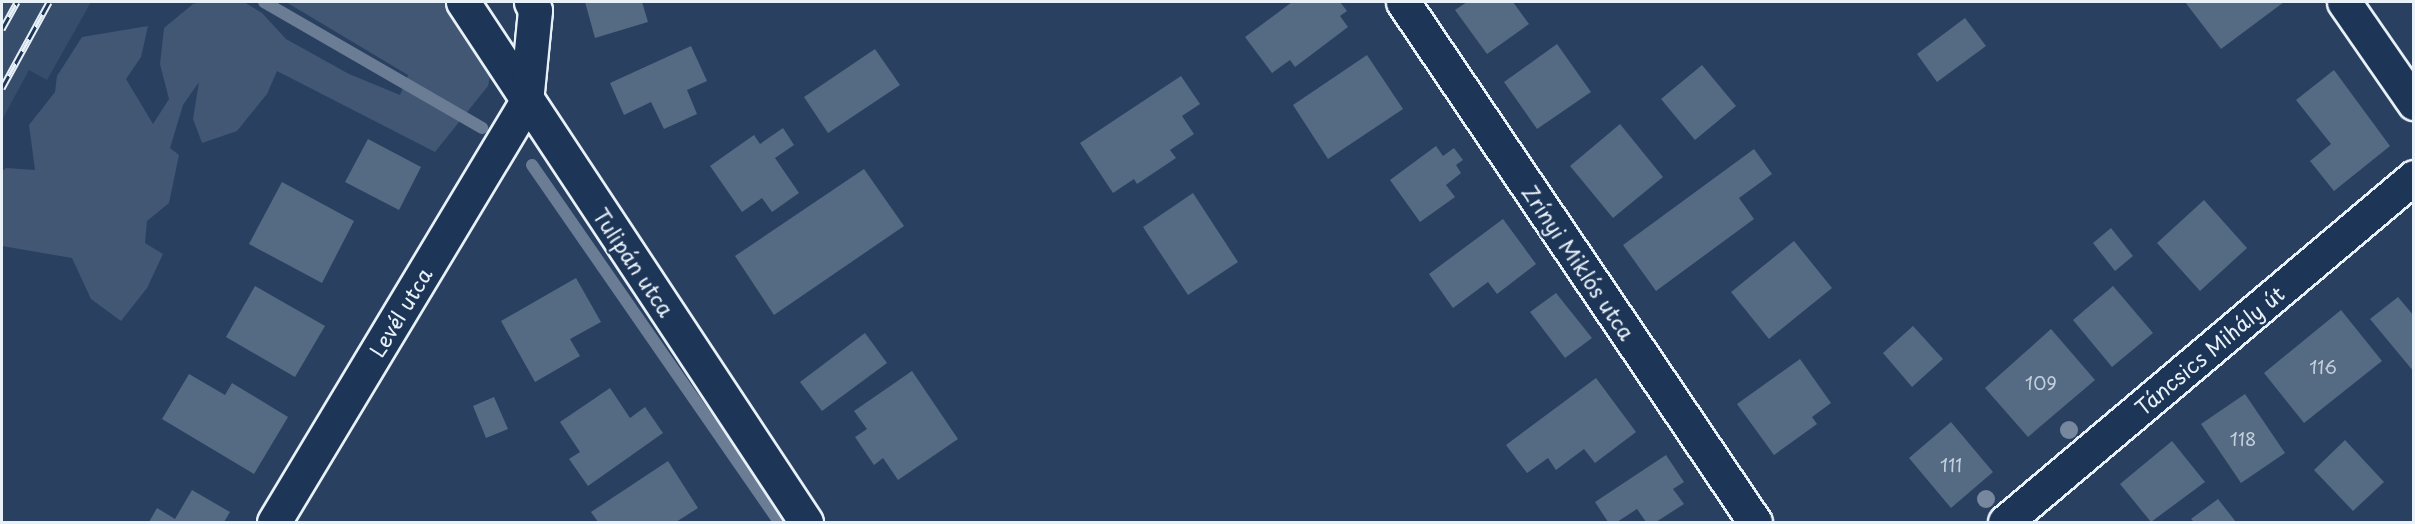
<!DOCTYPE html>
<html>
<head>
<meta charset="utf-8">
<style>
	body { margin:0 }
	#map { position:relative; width:2415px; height:524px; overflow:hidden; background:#294061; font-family:"Playpen Sans",sans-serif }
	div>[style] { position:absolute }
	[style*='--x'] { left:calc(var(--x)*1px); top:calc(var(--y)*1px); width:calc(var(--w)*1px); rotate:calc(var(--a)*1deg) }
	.built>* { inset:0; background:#364d6b }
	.green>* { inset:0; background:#415774 }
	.stream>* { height:12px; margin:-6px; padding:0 6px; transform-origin:6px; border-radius:6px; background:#6b7c95 }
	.building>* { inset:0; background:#556a83 }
	.roads { filter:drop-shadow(2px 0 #e8f1f8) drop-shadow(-2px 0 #e8f1f8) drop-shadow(0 2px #e8f1f8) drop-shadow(0 -2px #e8f1f8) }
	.minor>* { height:33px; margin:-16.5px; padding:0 16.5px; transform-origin:16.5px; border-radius:16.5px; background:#1d3557 }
	.rail>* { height:7px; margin-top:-3.5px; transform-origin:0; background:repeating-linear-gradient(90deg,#1d3557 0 14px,#e8f1f8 0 28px); box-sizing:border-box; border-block:2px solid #e8f1f8 }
	.trees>* { width:18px; height:18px; margin:-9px; border-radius:50%; background:#77889e }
	span { translate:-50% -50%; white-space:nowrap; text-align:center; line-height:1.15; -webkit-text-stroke:4.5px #1d3557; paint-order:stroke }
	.number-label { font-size:18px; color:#c3cfdb }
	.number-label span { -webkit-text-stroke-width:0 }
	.street-label { font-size:21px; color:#e8f1f8 }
	.frame { position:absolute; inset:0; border:3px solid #e8f1f8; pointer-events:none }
</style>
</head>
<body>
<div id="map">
	<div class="built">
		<i style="clip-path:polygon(2px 2px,91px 2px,47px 80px,29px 70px,2px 120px)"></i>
	</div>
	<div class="green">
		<i style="clip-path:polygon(201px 2px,244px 2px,262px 13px,286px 39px,349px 74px,400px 95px,408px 75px,286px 2px,464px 2px,498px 39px,488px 86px,435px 152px,277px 71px,267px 94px,237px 131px,202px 143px,193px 119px,199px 82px,183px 105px,170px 148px,179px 155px,169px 203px,147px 221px,145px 243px,163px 254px,147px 288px,121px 321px,91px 299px,72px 258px,2px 246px,2px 171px,6px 168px,35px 170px,29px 125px,55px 92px,57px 76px,82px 37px,148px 26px,141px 57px,126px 79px,153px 124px,169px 99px,160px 64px,164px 28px,193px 4px)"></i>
	</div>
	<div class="stream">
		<i style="--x:264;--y:2;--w:252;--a:30"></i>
		<i style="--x:532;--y:165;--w:434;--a:55.3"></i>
	</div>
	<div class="building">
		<i style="clip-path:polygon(585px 2px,642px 2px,648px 22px,595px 38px)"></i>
		<i style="clip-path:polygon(1292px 2px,1340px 2px,1347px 11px,1340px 16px,1348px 27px,1295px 67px,1290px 60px,1272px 73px,1245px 37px)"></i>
		<i style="clip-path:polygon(1467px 2px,1513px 2px,1529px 24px,1487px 54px,1455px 10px)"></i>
		<i style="clip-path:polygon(2185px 2px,2284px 2px,2221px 49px)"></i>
		<i style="clip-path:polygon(1965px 18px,1986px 46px,1937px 82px,1917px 54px)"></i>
		<i style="clip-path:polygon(1557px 44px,1591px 92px,1537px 129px,1504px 82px)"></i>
		<i style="clip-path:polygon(691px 46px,707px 81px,687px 90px,697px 114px,664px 129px,651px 102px,624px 115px,610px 83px)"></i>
		<i style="clip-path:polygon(875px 49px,900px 85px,828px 133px,804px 97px)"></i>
		<i style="clip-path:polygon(1367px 55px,1403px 109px,1328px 159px,1293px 105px)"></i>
		<i style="clip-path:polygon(1702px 65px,1736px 106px,1695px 140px,1661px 99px)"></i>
		<i style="clip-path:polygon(2334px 70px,2390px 146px,2334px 191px,2310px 161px,2331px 144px,2296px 100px)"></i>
		<i style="clip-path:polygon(1181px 76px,1200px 104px,1182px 116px,1194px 134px,1170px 150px,1176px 158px,1137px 184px,1134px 179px,1113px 193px,1080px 143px)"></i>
		<i style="clip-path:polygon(1620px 124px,1663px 177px,1613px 218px,1570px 166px)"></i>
		<i style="clip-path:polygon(783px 128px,794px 145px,775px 158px,799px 193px,772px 212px,762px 198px,742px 212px,710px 166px,754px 135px,760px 144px)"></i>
		<i style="clip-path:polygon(368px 139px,421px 167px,399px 210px,345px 182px)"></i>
		<i style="clip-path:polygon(1436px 146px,1443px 156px,1454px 148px,1463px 160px,1456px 165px,1461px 173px,1446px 185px,1455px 197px,1420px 222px,1390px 180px)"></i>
		<i style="clip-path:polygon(1754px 149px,1772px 174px,1739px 198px,1754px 219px,1656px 291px,1623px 245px)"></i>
		<i style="clip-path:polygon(864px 169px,904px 226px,774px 315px,735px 256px)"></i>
		<i style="clip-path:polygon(282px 182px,354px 221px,322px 283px,249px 244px)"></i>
		<i style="clip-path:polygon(1193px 193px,1238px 262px,1188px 295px,1143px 227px)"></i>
		<i style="clip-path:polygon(2204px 200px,2247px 248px,2200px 291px,2157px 243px)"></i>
		<i style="clip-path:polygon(1503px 219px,1536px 264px,1497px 294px,1488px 282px,1453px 308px,1429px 274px)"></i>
		<i style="clip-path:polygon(2111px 228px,2133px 256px,2115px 271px,2093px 243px)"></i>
		<i style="clip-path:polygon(1794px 241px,1832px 288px,1769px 339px,1731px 292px)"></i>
		<i style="clip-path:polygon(576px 278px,601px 322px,570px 339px,580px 356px,535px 382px,501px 321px)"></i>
		<i style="clip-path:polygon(255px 286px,325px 326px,295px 377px,226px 337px)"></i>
		<i style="clip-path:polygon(2113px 286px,2153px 333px,2112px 367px,2073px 320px)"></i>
		<i style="clip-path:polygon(1556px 293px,1592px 338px,1565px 358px,1530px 312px)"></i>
		<i style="clip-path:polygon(2398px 297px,2414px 316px,2414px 372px,2370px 319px)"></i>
		<i style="clip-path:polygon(2341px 310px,2382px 361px,2304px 423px,2264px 373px)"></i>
		<i style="clip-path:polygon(1913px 326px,1943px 359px,1912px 387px,1883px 353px)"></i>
		<i style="clip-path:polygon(2051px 329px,2095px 380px,2028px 437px,1985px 388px)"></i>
		<i style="clip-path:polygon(865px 333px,887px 363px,822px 411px,800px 382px)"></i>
		<i style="clip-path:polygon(1800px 359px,1831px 403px,1812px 417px,1817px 424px,1774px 455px,1737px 404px)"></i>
		<i style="clip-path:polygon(912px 371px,958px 439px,898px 480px,883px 458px,874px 465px,855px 437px,867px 429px,854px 411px)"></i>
		<i style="clip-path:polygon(189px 374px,225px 395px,232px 383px,288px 417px,254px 474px,162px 419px)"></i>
		<i style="clip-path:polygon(1596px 378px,1636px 432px,1595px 463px,1584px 449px,1556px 470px,1548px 458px,1527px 473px,1506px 445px)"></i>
		<i style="clip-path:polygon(610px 388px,630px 418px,645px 407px,663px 433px,588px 486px,569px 459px,580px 452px,560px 422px)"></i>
		<i style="clip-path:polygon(2245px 394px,2285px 453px,2241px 483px,2201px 424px)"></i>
		<i style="clip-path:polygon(494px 397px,508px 429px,486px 438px,473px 406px)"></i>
		<i style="clip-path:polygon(1951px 422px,1993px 472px,1951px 508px,1909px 458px)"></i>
		<i style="clip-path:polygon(2345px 440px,2384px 482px,2353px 511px,2314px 470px)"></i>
		<i style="clip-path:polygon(2172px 441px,2205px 482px,2151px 522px,2120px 484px)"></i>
		<i style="clip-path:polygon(1666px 455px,1684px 482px,1673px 489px,1684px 504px,1656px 522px,1646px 522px,1637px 509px,1617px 522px,1608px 522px,1595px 502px)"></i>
		<i style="clip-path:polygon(668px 461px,698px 508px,676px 522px,598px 522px,591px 512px)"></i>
		<i style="clip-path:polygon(192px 490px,230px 512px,224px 522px,149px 522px,157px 508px,175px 519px)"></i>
		<i style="clip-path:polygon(2218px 499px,2236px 522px,2194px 522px,2191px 519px)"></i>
	</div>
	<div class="roads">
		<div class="minor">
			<i style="--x:463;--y:2;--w:623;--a:56.59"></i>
			<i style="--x:1403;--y:2;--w:628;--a:55.91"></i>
			<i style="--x:2344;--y:2;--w:123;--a:55.3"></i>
			<i style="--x:274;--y:522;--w:490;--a:-59"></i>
			<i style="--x:526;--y:102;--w:92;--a:-84.4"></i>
			<i style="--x:535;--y:10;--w:9;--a:-117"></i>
			<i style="--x:2005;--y:522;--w:535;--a:-40.15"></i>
		</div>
	</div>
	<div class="rail">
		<i style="--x:2;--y:29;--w:31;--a:-61"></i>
		<i style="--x:2;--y:88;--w:98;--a:-61.3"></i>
	</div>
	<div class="trees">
		<i style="left:2069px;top:430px"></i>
		<i style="left:1986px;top:499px"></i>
	</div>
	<div class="number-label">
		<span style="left:2323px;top:367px">116</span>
		<span style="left:2041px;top:383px">109</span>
		<span style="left:2243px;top:439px">118</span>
		<span style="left:1951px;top:465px">111</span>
	</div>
	<div class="street-label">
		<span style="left:634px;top:262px;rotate:56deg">Tulipán utca</span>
		<span style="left:1579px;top:262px;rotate:56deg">Zrínyi Miklós utca</span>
		<span style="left:400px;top:312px;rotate:-59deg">Levél utca</span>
		<span style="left:2209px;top:350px;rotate:-40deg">Táncsics Mihály út</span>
	</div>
	<div class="frame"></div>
</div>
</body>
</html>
